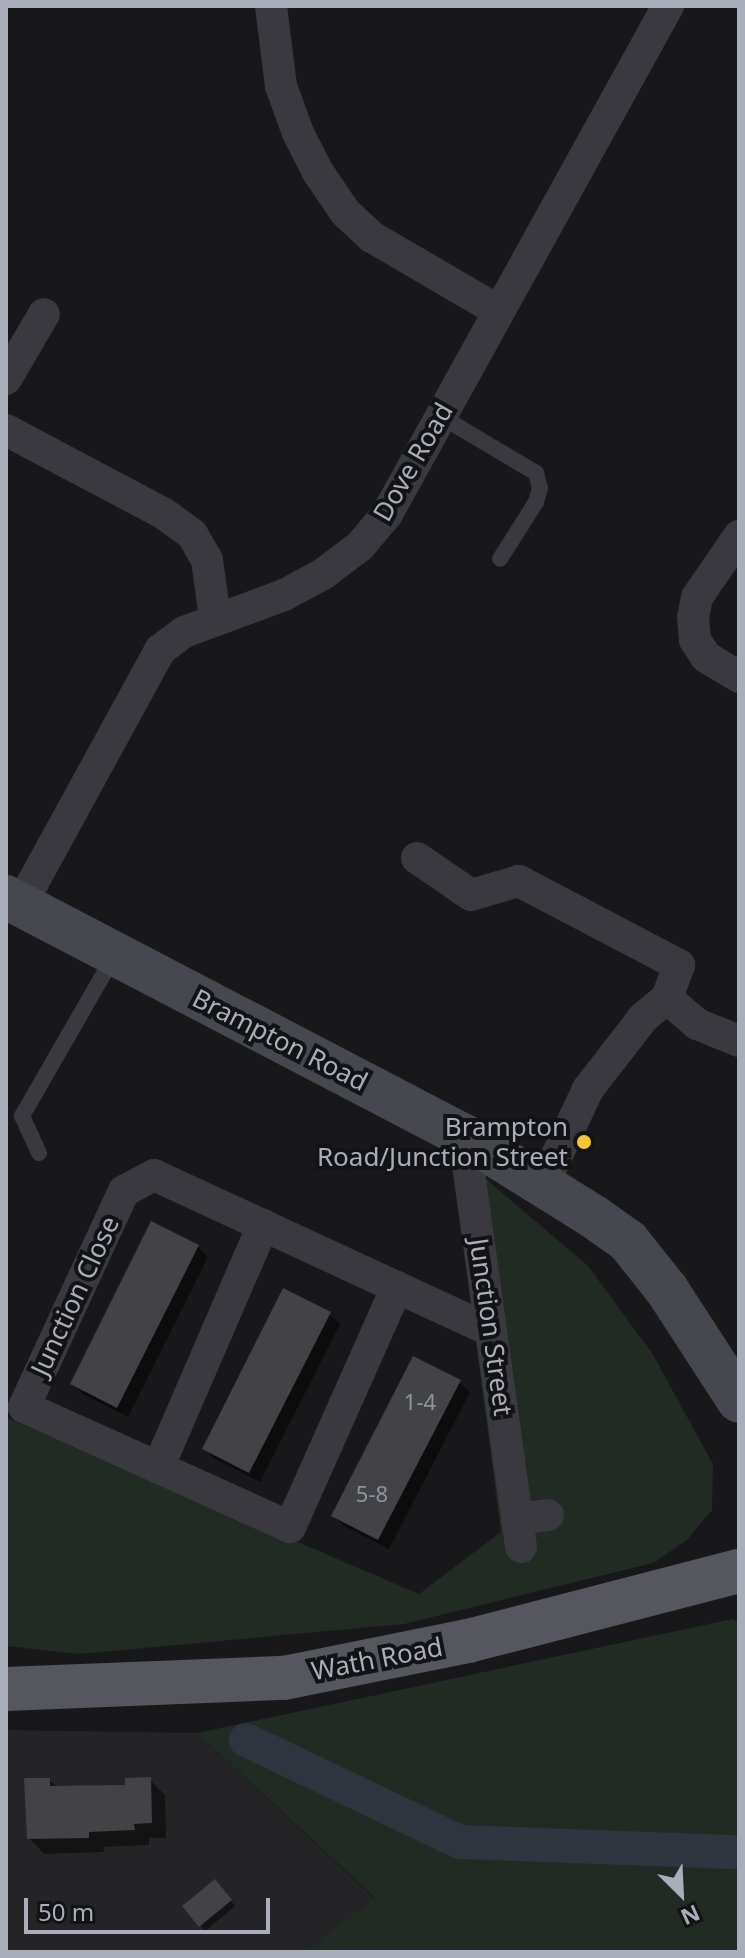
<!DOCTYPE html>
<html>
<head>
<meta charset="utf-8">
<style>
	body { margin:0 }
	#map { position:relative; width:745px; height:1958px; overflow:hidden; background:#18181a; font-family:"Noto Sans",sans-serif }
	div>[style] { position:absolute }
	[style*='--x'] { left:calc(var(--x)*1px); top:calc(var(--y)*1px); width:calc(var(--w)*1px); rotate:calc(var(--a)*1deg) }
	.built>* { inset:0; background:#242427 }
	.green>* { inset:0; background:#222a24 }
	.shadow>* { inset:0; background:#0007 }
	.canal>* { height:34px; margin:-17px; padding:0 17px; transform-origin:17px; border-radius:17px; background:#2e353e }
	.building>* { inset:0; background:#424247 }
	.service>* { height:16px; margin:-8px; padding:0 8px; transform-origin:8px; border-radius:8px; background:#39393f }
	.minor>* { height:32px; margin:-16px; padding:0 16px; transform-origin:16px; border-radius:16px; background:#39393f }
	.secondary>* { height:44px; margin:-22px; padding:0 22px; transform-origin:22px; border-radius:22px; background:#47484f }
	.primary>* { height:44px; margin:-22px; padding:0 22px; transform-origin:22px; border-radius:22px; background:#55565e }
	.dots>* { width:22px; height:22px; translate:-50% -50%; box-sizing:border-box; border:4px solid #131315; border-radius:50% }
	span { translate:-50% -50%; white-space:nowrap; text-align:center; line-height:1.15; -webkit-text-stroke:8px #131315; paint-order:stroke }
	.number-label { font-size:22px; color:#90929d }
	.number-label span { -webkit-text-stroke-width:0 }
	.street-label { font-size:26px; color:#aaadba }
	.poi-label { font-size:26px; color:#aaadba }
	.right { translate:-100% -50%; text-align:right }
	.frame { position:absolute; inset:0; border:8px solid #aaadba; pointer-events:none }
	.north { position:absolute; left:641px; top:1854px; width:80px; height:80px; -webkit-text-stroke:6px #131315; paint-order:stroke; rotate:156deg; font-size:22px; font-weight:700; line-height:32px; text-align:center; color:#aaadba }
	.north::after { content:''; display:block; margin:auto; width:28px; height:36px; background:#aaadba; clip-path:polygon(50% 0,100% 100%,50% 72%,0 100%) }
	.scale { position:absolute; left:24px; top:1898px; width:246px; height:36px; box-sizing:border-box; border:4px solid #aaadba; border-top:0; padding-left:10px; font-size:24px; line-height:28px; white-space:nowrap; color:#aaadba; -webkit-text-stroke:6px #131315; paint-order:stroke }
</style>
</head>
<body>
<div id="map">
	<div class="built">
		<i style="clip-path:polygon(6px 1730px,197px 1733px,375px 1899px,304px 1952px,6px 1952px)"></i>
	</div>
	<div class="green">
		<i style="clip-path:polygon(451px 1149px,588px 1266px,652px 1353px,713px 1464px,712px 1510px,687px 1540px,653px 1563px,404px 1624px,79px 1654px,6px 1646px,6px 1417px,419px 1594px,501px 1532px)"></i>
		<i style="clip-path:polygon(733px 1619px,739px 1623px,739px 1952px,304px 1952px,375px 1898px,197px 1733px)"></i>
	</div>
	<div class="shadow">
		<i style="clip-path:polygon(197px 1246px,208px 1257px,128px 1417px,83px 1394px,72px 1384px)"></i>
		<i style="clip-path:polygon(329px 1314px,340px 1324px,260px 1482px,215px 1459px,204px 1449px)"></i>
		<i style="clip-path:polygon(459px 1382px,470px 1392px,389px 1549px,344px 1526px,334px 1516px)"></i>
		<i style="clip-path:polygon(49px 1780px,58px 1788px,127px 1787px,150px 1780px,165px 1795px,166px 1838px,149px 1838px,149px 1845px,103px 1847px,104px 1852px,44px 1854px,29px 1838px)"></i>
		<i style="clip-path:polygon(220px 1886px,235px 1906px,205px 1931px,201px 1926px)"></i>
	</div>
	<div class="canal">
		<i style="--x:246;--y:1740;--w:237;--a:25.5"></i>
		<i style="--x:460;--y:1842;--w:279;--a:2.1"></i>
	</div>
	<div class="building">
		<i style="clip-path:polygon(151px 1221px,199px 1245px,117px 1408px,70px 1384px)"></i>
		<i style="clip-path:polygon(283px 1288px,331px 1312px,249px 1473px,202px 1449px)"></i>
		<i style="clip-path:polygon(413px 1356px,461px 1380px,378px 1540px,331px 1516px)"></i>
		<i style="clip-path:polygon(151px 1777px,152px 1823px,134px 1824px,135px 1830px,89px 1832px,89px 1838px,27px 1839px,24px 1778px,50px 1778px,50px 1786px,125px 1785px,125px 1778px)"></i>
		<i style="clip-path:polygon(215px 1879px,232px 1900px,199px 1927px,182px 1906px)"></i>
	</div>
	<div class="service">
		<i style="--x:440;--y:416;--w:112;--a:30.7"></i>
		<i style="--x:536;--y:473;--w:16;--a:75"></i>
		<i style="--x:540;--y:488;--w:15;--a:106"></i>
		<i style="--x:536;--y:502;--w:67;--a:122.3"></i>
		<i style="--x:39;--y:1153;--w:41;--a:-114.7"></i>
		<i style="--x:22;--y:1116;--w:185;--a:-60.1"></i>
	</div>
	<div class="minor">
		<i style="--x:271;--y:6;--w:81;--a:82.9"></i>
		<i style="--x:281;--y:86;--w:50;--a:70.1"></i>
		<i style="--x:298;--y:133;--w:44;--a:62.9"></i>
		<i style="--x:318;--y:172;--w:48;--a:56"></i>
		<i style="--x:345;--y:212;--w:37;--a:43"></i>
		<i style="--x:372;--y:237;--w:145;--a:30.3"></i>
		<i style="--x:6;--y:379;--w:75;--a:-59.7"></i>
		<i style="--x:6;--y:430;--w:178;--a:27.9"></i>
		<i style="--x:163;--y:513;--w:36;--a:36"></i>
		<i style="--x:192;--y:534;--w:30;--a:60"></i>
		<i style="--x:207;--y:560;--w:59;--a:82.1"></i>
		<i style="--x:739;--y:536;--w:74;--a:124.5"></i>
		<i style="--x:697;--y:597;--w:20;--a:101"></i>
		<i style="--x:693;--y:617;--w:23;--a:85"></i>
		<i style="--x:695;--y:640;--w:20;--a:57"></i>
		<i style="--x:706;--y:657;--w:39;--a:31"></i>
		<i style="--x:417;--y:858;--w:65;--a:34.4"></i>
		<i style="--x:471;--y:895;--w:50;--a:-16.3"></i>
		<i style="--x:519;--y:881;--w:181;--a:27.7"></i>
		<i style="--x:679;--y:965;--w:35;--a:110"></i>
		<i style="--x:20;--y:906;--w:292;--a:-61.3"></i>
		<i style="--x:160;--y:650;--w:30;--a:-37"></i>
		<i style="--x:184;--y:632;--w:107;--a:-20.3"></i>
		<i style="--x:284;--y:595;--w:44;--a:-28.3"></i>
		<i style="--x:323;--y:574;--w:46;--a:-37.1"></i>
		<i style="--x:360;--y:546;--w:42;--a:-49.8"></i>
		<i style="--x:387;--y:514;--w:581;--a:-61.05"></i>
		<i style="--x:667;--y:998;--w:40;--a:41"></i>
		<i style="--x:697;--y:1024;--w:45;--a:22"></i>
		<i style="--x:464;--y:1136;--w:415;--a:82.1"></i>
		<i style="--x:544;--y:1183;--w:104;--a:-64.9"></i>
		<i style="--x:588;--y:1089;--w:90;--a:-52.2"></i>
		<i style="--x:643;--y:1018;--w:31;--a:-40"></i>
		<i style="--x:397;--y:1287;--w:263;--a:114"></i>
		<i style="--x:290;--y:1527;--w:292;--a:-155.7"></i>
		<i style="--x:24;--y:1407;--w:238;--a:-65.2"></i>
		<i style="--x:124;--y:1191;--w:34;--a:-28"></i>
		<i style="--x:154;--y:1175;--w:371;--a:24.8"></i>
		<i style="--x:158;--y:1468;--w:265;--a:-66.6"></i>
		<i style="--x:517;--y:1519;--w:31;--a:-7"></i>
	</div>
	<div class="secondary">
		<i style="--x:6;--y:897;--w:517;--a:27.56"></i>
		<i style="--x:464;--y:1136;--w:153;--a:31.9"></i>
		<i style="--x:594;--y:1217;--w:42;--a:35.2"></i>
		<i style="--x:628;--y:1241;--w:63;--a:51.5"></i>
		<i style="--x:667;--y:1290;--w:132;--a:57"></i>
	</div>
	<div class="primary">
		<i style="--x:6;--y:1689;--w:278;--a:-2.3"></i>
		<i style="--x:284;--y:1678;--w:188;--a:-11.4"></i>
		<i style="--x:468;--y:1641;--w:280;--a:-14.5"></i>
	</div>
	<div class="dots">
		<i style="left:584px;top:1142px;background:#f4c636"></i>
	</div>
	<div class="number-label">
		<span style="left:420px;top:1402px">1-4</span>
		<span style="left:372px;top:1494px">5-8</span>
	</div>
	<div class="street-label">
		<span style="left:413px;top:462px;rotate:-60deg">Dove Road</span>
		<span style="left:280px;top:1040px;rotate:27deg">Brampton Road</span>
		<span style="left:75px;top:1296px;rotate:-65deg">Junction Close</span>
		<span style="left:491px;top:1327px;rotate:82deg">Junction Street</span>
		<span style="left:377px;top:1659px;rotate:-11deg">Wath Road</span>
	</div>
	<div class="poi-label">
		<span class="right" style="left:568px;top:1142px">Brampton<br>Road/Junction Street</span>
	</div>
	<div class="frame"></div>
	<div class="north">N</div>
	<div class="scale">50 m</div>
</div>
</body>
</html>
